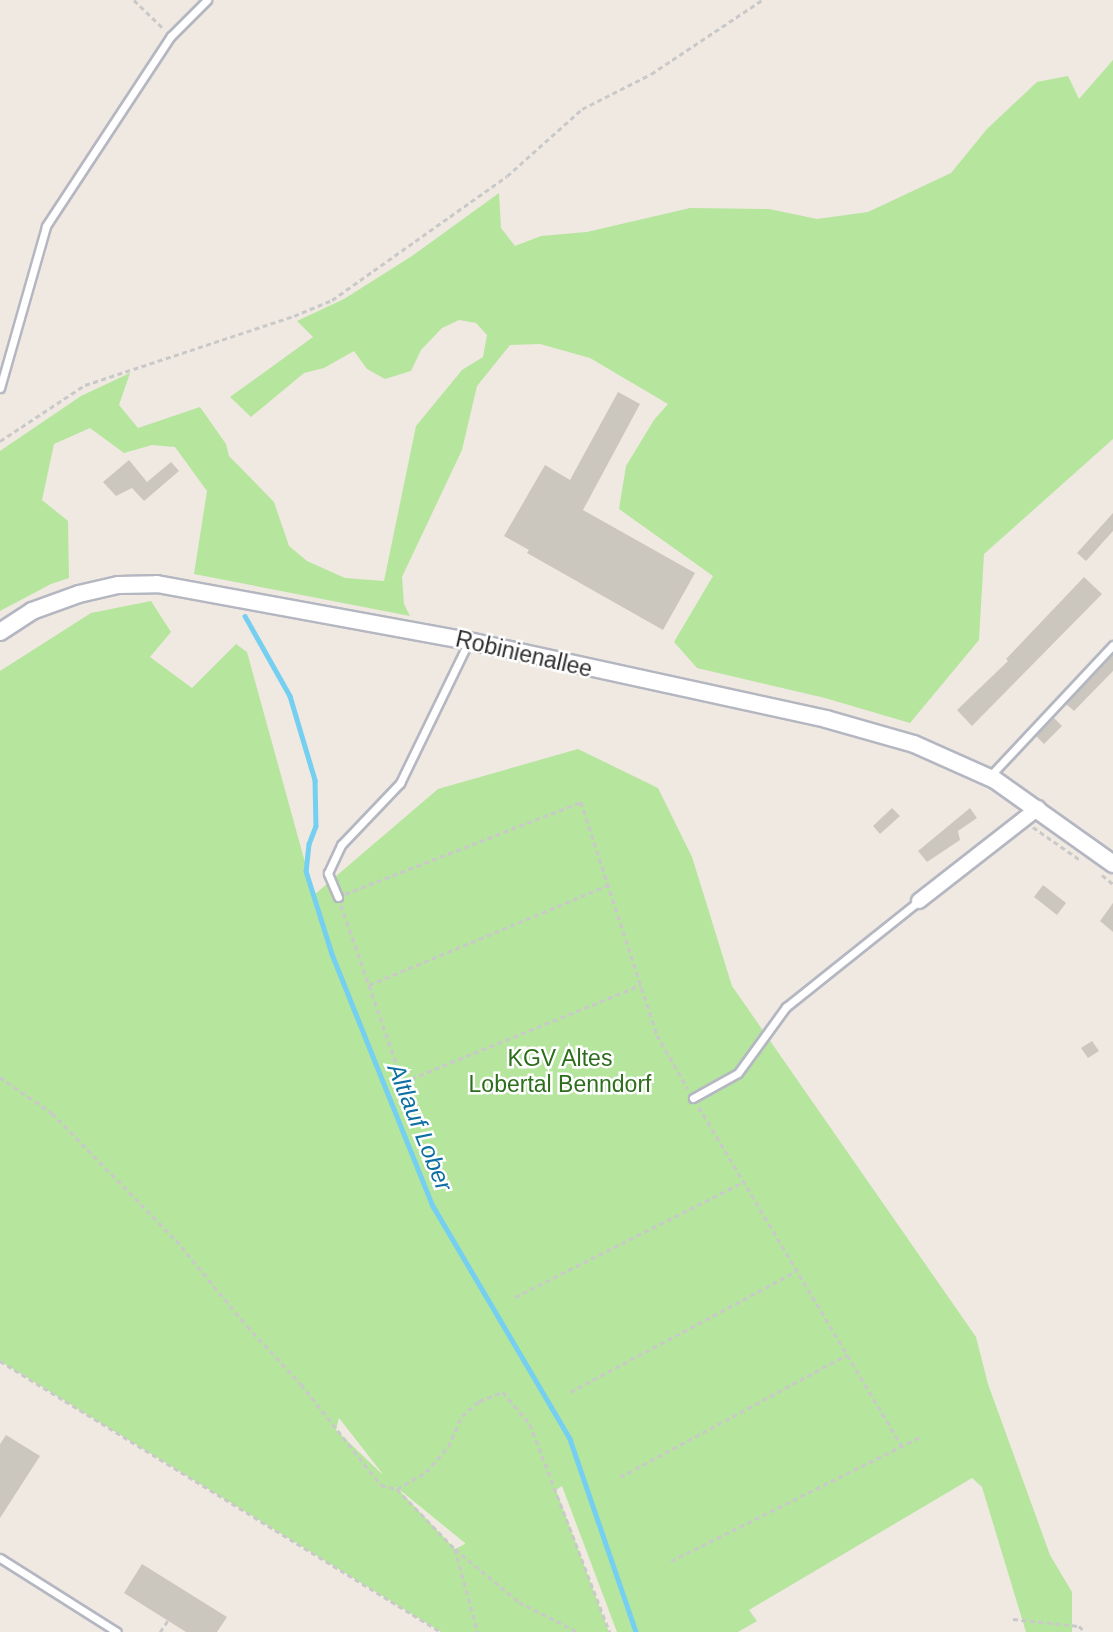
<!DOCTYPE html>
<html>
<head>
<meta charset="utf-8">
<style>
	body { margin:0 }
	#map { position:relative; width:1113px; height:1632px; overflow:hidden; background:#efe9e1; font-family:Helvetica,sans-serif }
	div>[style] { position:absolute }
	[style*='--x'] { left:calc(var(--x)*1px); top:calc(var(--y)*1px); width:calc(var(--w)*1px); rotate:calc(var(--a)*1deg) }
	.green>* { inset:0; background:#b6e59e }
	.stream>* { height:4.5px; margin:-2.25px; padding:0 2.25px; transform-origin:2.25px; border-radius:2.25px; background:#75cff0 }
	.building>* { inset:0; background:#cbc7bf }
	.path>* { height:2.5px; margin-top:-1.25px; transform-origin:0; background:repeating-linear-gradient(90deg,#c9c9c9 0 5px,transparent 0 8.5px) }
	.roads { filter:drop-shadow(2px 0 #b4b7c1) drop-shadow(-2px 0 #b4b7c1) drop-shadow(0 2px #b4b7c1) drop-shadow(0 -2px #b4b7c1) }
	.service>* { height:7px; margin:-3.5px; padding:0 3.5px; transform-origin:3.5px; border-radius:3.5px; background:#fff }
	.minor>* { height:14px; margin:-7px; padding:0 7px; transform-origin:7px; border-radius:7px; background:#fff }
	.tertiary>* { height:16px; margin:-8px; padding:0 8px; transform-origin:8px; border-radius:8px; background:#fff }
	span { translate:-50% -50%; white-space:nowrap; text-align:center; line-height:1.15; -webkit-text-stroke:5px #fff; paint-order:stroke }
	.street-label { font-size:23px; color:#2e2e2e }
	.park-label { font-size:23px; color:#2c6e1b }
	.water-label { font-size:24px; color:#0d6fa3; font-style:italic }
</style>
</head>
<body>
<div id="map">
	<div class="green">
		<i style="clip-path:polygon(1113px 60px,1113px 439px,984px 554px,979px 640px,910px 723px,825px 698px,697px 668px,674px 642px,713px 576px,619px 509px,626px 466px,654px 420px,668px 404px,590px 358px,540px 344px,510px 345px,477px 386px,462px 450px,402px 577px,404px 604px,410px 616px,194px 574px,207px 491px,175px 447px,152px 445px,124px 453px,90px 428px,54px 444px,42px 500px,68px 521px,69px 578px,51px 584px,0 611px,0 451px,81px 396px,130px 373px,119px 405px,138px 428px,200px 407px,226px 444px,229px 456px,274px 502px,289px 546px,307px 561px,345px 578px,384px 581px,416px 426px,462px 370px,483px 357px,487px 335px,476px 323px,459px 320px,442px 328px,421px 350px,411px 371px,385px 379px,367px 369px,354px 351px,324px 368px,304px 373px,251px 417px,230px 397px,313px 337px,297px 321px,344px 299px,412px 256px,499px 193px,501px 228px,515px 246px,541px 236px,587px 232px,690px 208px,769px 209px,817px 219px,868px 212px,951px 173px,987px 129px,1037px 82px,1068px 76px,1079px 99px)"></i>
		<i style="clip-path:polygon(evenodd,151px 601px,171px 632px,150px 657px,192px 688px,236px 644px,247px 652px,314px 895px,438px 789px,578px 749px,658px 788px,692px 857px,732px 986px,976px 1337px,988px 1384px,1050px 1555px,1072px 1592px,1072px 1632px,1026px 1632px,982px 1487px,972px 1478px,749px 1610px,757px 1621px,738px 1632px,617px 1632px,562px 1486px,556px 1490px,609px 1632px,441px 1632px,0 1361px,0 671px,91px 613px,151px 601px,339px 1418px,382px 1473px,382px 1474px,336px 1430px,339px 1418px,151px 601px,395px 1486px,465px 1543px,465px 1544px,455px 1549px,395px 1486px)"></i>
	</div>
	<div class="stream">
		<i style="--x:245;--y:616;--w:92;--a:60.6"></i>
		<i style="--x:290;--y:696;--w:88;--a:73.4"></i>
		<i style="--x:315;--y:780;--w:46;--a:88.8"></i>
		<i style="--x:316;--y:826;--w:19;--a:111"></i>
		<i style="--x:309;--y:844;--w:27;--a:96"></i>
		<i style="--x:306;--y:871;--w:87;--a:72.6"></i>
		<i style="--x:332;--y:954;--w:271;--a:68.2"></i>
		<i style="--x:433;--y:1206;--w:270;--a:59.5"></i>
		<i style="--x:570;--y:1439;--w:204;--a:71.1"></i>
	</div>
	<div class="building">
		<i style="clip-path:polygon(618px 392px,640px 404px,583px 510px,695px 573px,663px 630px,527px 553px,529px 550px,504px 536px,545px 465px,570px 480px)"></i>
		<i style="clip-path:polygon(129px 460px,147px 482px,171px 462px,179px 471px,144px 501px,132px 488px,116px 496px,103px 482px)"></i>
		<i style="clip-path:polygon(1113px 513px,1113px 531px,1086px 561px,1077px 553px)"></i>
		<i style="clip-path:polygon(1084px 577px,1102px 594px,972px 726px,957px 710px,1008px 661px,1006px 659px)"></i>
		<i style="clip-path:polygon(1113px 654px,1113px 671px,1074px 711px,1066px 704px)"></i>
		<i style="clip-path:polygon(1054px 718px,1062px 726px,1044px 744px,1036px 736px)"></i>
		<i style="clip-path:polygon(892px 808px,900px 816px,880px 834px,873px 826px)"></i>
		<i style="clip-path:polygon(970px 808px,977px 818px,958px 831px,960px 840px,927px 862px,918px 851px)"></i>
		<i style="clip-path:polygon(1043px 885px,1066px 903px,1057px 915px,1034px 897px)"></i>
		<i style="clip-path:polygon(1113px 903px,1113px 932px,1100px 921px)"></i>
		<i style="clip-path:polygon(1092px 1041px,1099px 1051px,1088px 1058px,1081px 1048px)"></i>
		<i style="clip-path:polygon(6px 1435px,40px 1456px,0 1518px,0 1444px)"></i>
		<i style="clip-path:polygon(142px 1564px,227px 1617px,217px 1632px,186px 1632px,124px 1593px)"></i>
	</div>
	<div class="path">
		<i style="--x:134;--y:0;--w:42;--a:44"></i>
		<i style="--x:0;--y:441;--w:102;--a:-33.4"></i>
		<i style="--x:85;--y:385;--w:220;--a:-18.3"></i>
		<i style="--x:294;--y:316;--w:41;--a:-22.8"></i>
		<i style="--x:332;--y:300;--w:214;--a:-35.3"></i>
		<i style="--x:507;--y:176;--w:101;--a:-41.8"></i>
		<i style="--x:582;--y:109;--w:77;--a:-26.9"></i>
		<i style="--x:651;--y:74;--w:133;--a:-33.7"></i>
		<i style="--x:1033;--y:827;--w:56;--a:34.8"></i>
		<i style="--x:1102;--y:875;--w:14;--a:39"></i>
		<i style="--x:345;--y:894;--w:253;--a:-21.3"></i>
		<i style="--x:581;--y:802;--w:245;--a:71.9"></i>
		<i style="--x:657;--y:1035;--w:62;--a:60.1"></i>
		<i style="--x:341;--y:905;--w:188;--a:70.7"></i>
		<i style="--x:403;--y:1082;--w:257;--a:-22.2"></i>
		<i style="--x:369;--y:985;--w:259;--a:-22.7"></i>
		<i style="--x:0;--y:1077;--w:63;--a:34.7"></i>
		<i style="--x:52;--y:1113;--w:177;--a:45.7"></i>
		<i style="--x:176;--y:1240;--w:112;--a:50.5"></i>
		<i style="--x:247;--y:1326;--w:79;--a:47"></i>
		<i style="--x:301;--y:1384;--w:129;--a:51.6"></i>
		<i style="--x:381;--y:1485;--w:16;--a:14"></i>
		<i style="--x:397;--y:1489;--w:34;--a:-30"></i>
		<i style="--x:426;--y:1472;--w:33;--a:-49"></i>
		<i style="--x:448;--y:1447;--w:34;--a:-66"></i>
		<i style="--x:462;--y:1416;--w:23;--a:-41"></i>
		<i style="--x:479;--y:1401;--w:26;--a:-21"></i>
		<i style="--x:503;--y:1392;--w:42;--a:49.8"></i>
		<i style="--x:530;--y:1424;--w:223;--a:69"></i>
		<i style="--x:699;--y:1107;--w:395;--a:59.1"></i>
		<i style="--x:515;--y:1297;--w:256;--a:-26.7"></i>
		<i style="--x:0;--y:1361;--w:518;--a:31.57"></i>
		<i style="--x:570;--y:1392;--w:257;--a:-28.1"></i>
		<i style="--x:620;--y:1477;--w:258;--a:-28.3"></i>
		<i style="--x:397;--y:1489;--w:83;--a:46"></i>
		<i style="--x:455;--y:1549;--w:83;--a:39.6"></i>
		<i style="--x:519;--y:1602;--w:66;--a:27"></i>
		<i style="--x:455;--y:1549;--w:86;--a:74.5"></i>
		<i style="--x:671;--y:1561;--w:280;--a:-26.5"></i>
		<i style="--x:1013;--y:1619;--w:66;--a:6.1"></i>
		<i style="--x:1079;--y:1626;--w:8;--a:45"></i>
		<i style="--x:160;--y:1632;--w:14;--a:-56"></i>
	</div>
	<div class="roads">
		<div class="service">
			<i style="--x:0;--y:388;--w:168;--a:-74.1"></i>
			<i style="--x:46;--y:226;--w:227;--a:-56.7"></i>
			<i style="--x:171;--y:36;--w:51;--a:-45"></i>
			<i style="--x:989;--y:777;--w:181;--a:-46.8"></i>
			<i style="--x:338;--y:897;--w:26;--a:-113"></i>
			<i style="--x:328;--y:873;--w:31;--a:-65"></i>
			<i style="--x:341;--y:845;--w:86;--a:-46.4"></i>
			<i style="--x:400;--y:783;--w:158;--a:-64.1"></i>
			<i style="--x:693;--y:1098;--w:51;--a:-29.1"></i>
			<i style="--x:738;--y:1073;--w:82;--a:-54"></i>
			<i style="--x:786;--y:1007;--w:170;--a:-38.6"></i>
			<i style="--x:0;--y:1558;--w:138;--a:32.3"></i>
		</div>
		<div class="minor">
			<i style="--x:919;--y:901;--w:151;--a:-38"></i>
		</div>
		<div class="tertiary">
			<i style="--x:0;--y:632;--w:38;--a:-33"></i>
			<i style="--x:32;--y:611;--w:50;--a:-19.9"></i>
			<i style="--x:79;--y:594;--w:40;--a:-13"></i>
			<i style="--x:118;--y:585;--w:39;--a:-1"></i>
			<i style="--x:157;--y:584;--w:317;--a:10.4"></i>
			<i style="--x:469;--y:641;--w:365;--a:12.3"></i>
			<i style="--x:826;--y:719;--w:91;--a:15.9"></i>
			<i style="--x:914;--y:744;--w:89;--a:24"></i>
			<i style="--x:995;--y:780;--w:145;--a:35.4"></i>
		</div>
	</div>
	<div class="street-label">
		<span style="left:524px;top:654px;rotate:13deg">Robinienallee</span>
	</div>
	<div class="park-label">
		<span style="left:560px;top:1071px">KGV Altes<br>Lobertal Benndorf</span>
	</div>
	<div class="water-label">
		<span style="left:420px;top:1127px;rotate:68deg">Altlauf Lober</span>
	</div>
</div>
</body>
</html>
